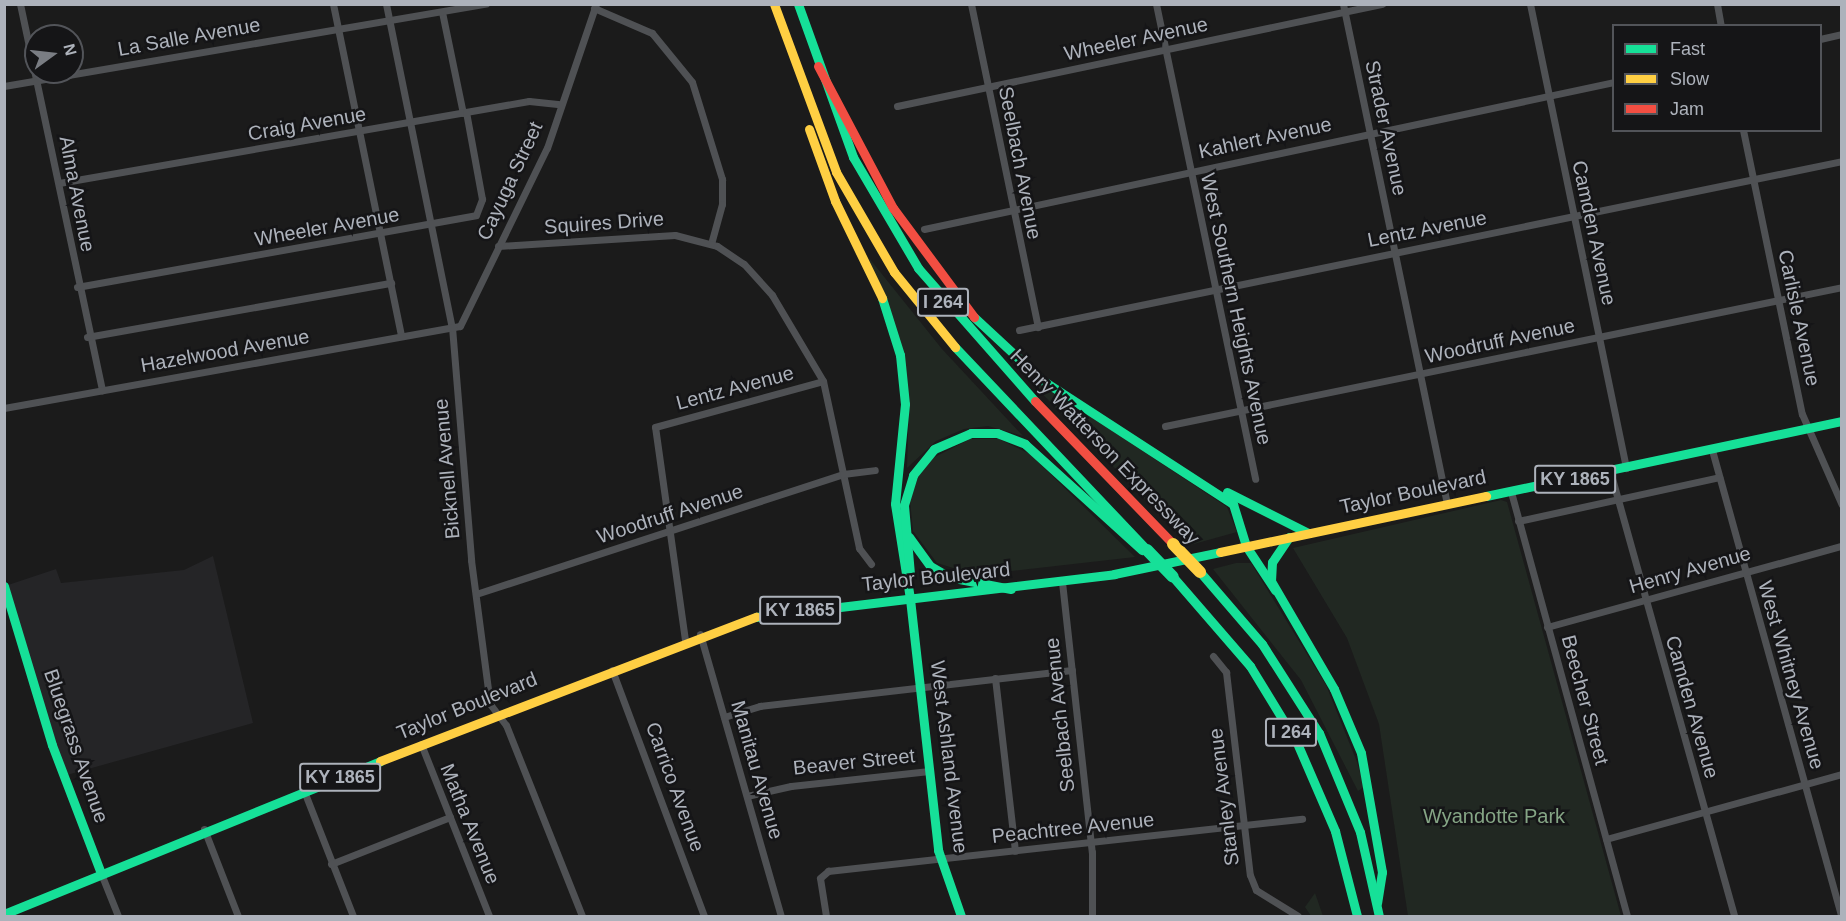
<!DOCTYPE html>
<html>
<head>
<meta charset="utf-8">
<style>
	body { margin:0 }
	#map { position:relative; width:1846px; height:921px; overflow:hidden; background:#1b1b1b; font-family:Helvetica,sans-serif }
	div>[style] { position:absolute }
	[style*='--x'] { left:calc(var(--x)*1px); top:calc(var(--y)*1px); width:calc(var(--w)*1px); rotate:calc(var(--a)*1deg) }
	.built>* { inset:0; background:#252527 }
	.green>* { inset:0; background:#212822 }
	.street>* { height:7px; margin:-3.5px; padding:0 3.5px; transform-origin:3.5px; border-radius:3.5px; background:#4f5154 }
	.fast>* { height:9px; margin:-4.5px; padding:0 4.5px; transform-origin:4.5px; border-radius:4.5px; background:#16e098 }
	.slow>* { height:9px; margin:-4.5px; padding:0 4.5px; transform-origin:4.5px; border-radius:4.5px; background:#ffcf43 }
	.jam>* { height:9px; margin:-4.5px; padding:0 4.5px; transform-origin:4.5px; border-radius:4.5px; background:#f24e42 }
	.fast-bridge>* { height:12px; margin:-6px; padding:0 6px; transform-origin:6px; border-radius:6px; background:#16e098 }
	.slow-bridge>* { height:12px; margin:-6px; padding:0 6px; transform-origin:6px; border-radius:6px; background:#ffcf43 }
	span { translate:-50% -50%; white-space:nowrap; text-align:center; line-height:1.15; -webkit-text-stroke:5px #151517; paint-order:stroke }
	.shield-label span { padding:2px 4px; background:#151517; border:2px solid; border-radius:4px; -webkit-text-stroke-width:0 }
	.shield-label { font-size:18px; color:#adb2bb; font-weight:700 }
	.street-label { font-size:20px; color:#adb2bb }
	.park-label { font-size:20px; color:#85a585 }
	.frame { position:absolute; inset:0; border:6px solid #adb2bb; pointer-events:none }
	.legend { position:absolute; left:1612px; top:24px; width:210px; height:108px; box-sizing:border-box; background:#151517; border:2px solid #525459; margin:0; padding:8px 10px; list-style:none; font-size:18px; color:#adb2bb }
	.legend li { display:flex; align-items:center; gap:12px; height:30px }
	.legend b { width:30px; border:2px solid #525459 }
	.north { position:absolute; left:24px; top:24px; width:60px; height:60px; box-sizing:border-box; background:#151517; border:2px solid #525459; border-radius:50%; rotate:75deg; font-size:16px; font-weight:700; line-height:24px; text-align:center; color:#adb2bb }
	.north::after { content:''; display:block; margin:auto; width:21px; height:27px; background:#7a7d83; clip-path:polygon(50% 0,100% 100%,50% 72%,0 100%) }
</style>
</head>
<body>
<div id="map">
	<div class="built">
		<i style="clip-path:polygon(213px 556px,253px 723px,63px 776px,5px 586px,56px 569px,61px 583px,184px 570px)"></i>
	</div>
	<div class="green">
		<i style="clip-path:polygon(869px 258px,942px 349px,1023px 436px,988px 426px,964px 429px,936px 441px,907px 468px,909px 402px)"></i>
		<i style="clip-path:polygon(1016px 367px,1227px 507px,1237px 532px,1190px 545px)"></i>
		<i style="clip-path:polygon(970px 439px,999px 439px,1030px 454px,1135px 557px,976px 575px,937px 563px,913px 531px,910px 501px,919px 474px,933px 458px)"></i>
		<i style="clip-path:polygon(1501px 500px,1507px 502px,1621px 916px,1408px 916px,1379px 724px,1347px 638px,1293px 548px)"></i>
		<i style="clip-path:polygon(1236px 563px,1251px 563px,1326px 685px,1357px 762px,1364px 787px,1358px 791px,1301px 680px,1213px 569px)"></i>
		<i style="clip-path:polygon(1315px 893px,1323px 916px,1311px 916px,1305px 907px)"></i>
	</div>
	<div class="street">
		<i style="--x:20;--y:4;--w:395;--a:78"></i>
		<i style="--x:333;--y:4;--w:339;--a:78.4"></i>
		<i style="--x:386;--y:4;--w:330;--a:78.5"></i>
		<i style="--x:452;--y:327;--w:234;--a:85.3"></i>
		<i style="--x:471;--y:560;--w:145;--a:82.5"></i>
		<i style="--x:490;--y:704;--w:26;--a:53"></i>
		<i style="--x:506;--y:725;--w:206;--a:68.3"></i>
		<i style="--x:971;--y:4;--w:330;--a:78.3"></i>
		<i style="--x:1156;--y:4;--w:485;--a:78.2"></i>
		<i style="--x:1343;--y:4;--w:511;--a:78.25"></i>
		<i style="--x:1530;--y:4;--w:474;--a:78.3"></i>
		<i style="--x:1717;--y:4;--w:22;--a:80"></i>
		<i style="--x:594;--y:8;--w:63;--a:23.3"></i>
		<i style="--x:652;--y:33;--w:63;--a:50.8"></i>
		<i style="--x:692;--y:82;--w:102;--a:72.8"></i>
		<i style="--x:722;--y:179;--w:25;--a:90"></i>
		<i style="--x:722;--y:204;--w:41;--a:105.4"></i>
		<i style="--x:442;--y:12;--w:103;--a:78.3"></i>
		<i style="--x:1820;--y:39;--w:23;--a:-13"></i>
		<i style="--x:4;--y:86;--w:489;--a:-9.7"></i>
		<i style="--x:897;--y:106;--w:496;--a:-11.9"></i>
		<i style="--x:1743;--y:130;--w:290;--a:78.3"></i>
		<i style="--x:1802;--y:414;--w:99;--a:66.3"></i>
		<i style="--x:59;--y:183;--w:477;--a:-9.9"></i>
		<i style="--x:529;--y:101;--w:31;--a:6"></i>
		<i style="--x:924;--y:229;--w:705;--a:-12.03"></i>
		<i style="--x:498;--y:246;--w:177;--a:-3.6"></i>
		<i style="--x:675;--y:235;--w:43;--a:14.7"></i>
		<i style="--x:717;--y:246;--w:32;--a:34"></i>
		<i style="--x:744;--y:264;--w:42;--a:47.9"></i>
		<i style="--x:772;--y:295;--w:100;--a:59.3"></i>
		<i style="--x:823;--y:381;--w:171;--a:77.8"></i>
		<i style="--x:859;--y:548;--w:20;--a:53"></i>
		<i style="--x:77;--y:287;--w:405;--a:-10.2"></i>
		<i style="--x:476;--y:215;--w:17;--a:-69"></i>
		<i style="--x:482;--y:199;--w:88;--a:-100.4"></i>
		<i style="--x:1019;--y:330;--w:840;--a:-11.6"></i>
		<i style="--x:87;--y:337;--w:309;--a:-10.1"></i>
		<i style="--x:4;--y:408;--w:463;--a:-10.2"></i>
		<i style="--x:460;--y:326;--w:198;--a:-64"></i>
		<i style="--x:547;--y:148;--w:152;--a:-71.2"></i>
		<i style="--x:1165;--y:426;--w:691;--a:-11.6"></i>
		<i style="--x:1712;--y:450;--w:484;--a:74.5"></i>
		<i style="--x:1610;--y:471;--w:462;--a:74.4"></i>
		<i style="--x:1511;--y:492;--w:440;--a:74.7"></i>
		<i style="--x:1518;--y:521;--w:206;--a:-12.3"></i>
		<i style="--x:1062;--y:582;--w:272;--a:83.7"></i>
		<i style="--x:1092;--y:852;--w:64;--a:90"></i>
		<i style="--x:476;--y:594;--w:386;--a:-18.1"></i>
		<i style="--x:843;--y:474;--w:32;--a:-7"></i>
		<i style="--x:1547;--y:627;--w:306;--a:-15.4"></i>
		<i style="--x:700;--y:634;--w:293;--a:74"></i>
		<i style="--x:685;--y:640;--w:215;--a:-98"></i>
		<i style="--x:655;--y:427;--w:174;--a:-15.3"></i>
		<i style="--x:1213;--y:656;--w:21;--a:51"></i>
		<i style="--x:1226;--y:672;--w:204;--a:83.3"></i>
		<i style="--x:1250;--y:875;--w:16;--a:68"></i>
		<i style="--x:1256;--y:890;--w:49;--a:31.8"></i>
		<i style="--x:612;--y:670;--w:263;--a:69.5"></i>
		<i style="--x:995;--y:678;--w:174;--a:83.4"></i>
		<i style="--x:724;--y:717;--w:38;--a:-17"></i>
		<i style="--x:760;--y:706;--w:314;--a:-6.6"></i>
		<i style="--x:421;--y:744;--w:185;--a:68.4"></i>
		<i style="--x:304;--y:791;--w:134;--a:68.6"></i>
		<i style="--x:747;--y:796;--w:45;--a:-12.8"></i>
		<i style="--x:791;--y:786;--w:139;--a:-6.2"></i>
		<i style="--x:204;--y:829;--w:93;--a:68.7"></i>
		<i style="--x:1606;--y:839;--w:245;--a:-15.4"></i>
		<i style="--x:331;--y:864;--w:128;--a:-21.6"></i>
		<i style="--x:100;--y:871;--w:48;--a:68.2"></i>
		<i style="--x:826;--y:916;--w:38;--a:-99"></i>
		<i style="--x:820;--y:878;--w:11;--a:-41"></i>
		<i style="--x:828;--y:871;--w:477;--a:-6.3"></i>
	</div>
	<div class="fast">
		<i style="--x:798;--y:4;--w:163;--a:70.2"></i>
		<i style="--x:853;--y:157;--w:129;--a:59.6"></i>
		<i style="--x:918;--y:268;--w:177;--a:48.7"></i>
		<i style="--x:882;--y:298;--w:60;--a:72.5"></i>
		<i style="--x:900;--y:355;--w:49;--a:84.2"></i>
		<i style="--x:905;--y:404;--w:100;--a:95.7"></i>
		<i style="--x:895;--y:504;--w:96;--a:81"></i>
		<i style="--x:974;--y:317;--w:93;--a:42.8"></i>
		<i style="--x:1042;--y:380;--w:228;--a:33"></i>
		<i style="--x:1233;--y:504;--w:44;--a:72.8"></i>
		<i style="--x:1246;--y:546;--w:53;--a:56.6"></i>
		<i style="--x:955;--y:347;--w:279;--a:46.6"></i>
		<i style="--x:1227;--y:492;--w:91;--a:26.8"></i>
		<i style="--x:1486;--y:496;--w:364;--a:-11.9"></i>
		<i style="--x:909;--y:537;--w:36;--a:54"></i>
		<i style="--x:930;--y:566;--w:22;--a:30"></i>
		<i style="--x:949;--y:577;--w:63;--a:11"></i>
		<i style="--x:1289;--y:537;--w:30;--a:124"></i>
		<i style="--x:1272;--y:562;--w:19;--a:93"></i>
		<i style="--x:1271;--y:581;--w:125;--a:59.7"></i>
		<i style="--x:1334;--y:689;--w:69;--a:67.1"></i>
		<i style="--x:1361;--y:753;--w:121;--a:80"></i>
		<i style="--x:1382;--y:872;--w:31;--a:99"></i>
		<i style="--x:1200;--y:572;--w:95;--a:49.3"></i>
		<i style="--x:1262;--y:644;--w:106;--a:57.4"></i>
		<i style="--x:1319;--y:733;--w:107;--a:67.5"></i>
		<i style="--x:1360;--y:832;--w:86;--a:77.3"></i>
		<i style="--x:910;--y:574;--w:69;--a:-95"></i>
		<i style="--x:904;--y:505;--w:31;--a:-73"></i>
		<i style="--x:913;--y:475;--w:33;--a:-51"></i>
		<i style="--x:934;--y:449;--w:40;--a:-23.4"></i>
		<i style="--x:971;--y:433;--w:26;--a:0"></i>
		<i style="--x:997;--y:433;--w:30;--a:21"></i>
		<i style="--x:1025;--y:444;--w:158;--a:42.2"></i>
		<i style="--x:1173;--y:577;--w:118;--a:49.1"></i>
		<i style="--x:1250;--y:666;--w:90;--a:58.6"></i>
		<i style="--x:1297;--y:743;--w:96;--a:66.6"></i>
		<i style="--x:1335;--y:831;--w:88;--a:75.5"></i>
		<i style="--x:4;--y:586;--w:166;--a:73.2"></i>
		<i style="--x:52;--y:745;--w:135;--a:69.1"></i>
		<i style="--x:910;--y:599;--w:253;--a:83.6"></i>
		<i style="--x:938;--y:850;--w:70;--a:70.8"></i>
		<i style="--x:756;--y:617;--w:361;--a:-6.8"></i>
		<i style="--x:1114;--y:574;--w:108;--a:-11.7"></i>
		<i style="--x:4;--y:914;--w:406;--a:-22.1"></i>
	</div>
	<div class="slow">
		<i style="--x:774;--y:4;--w:179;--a:69.7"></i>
		<i style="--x:836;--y:172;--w:116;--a:59.9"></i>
		<i style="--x:894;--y:272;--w:97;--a:50.9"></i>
		<i style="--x:809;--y:129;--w:77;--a:70.1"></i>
		<i style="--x:835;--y:201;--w:108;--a:64.1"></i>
		<i style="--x:1220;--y:552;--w:272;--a:-11.9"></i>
		<i style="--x:380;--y:761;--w:403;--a:-21"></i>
	</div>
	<div class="jam">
		<i style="--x:818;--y:66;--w:161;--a:62.2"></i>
		<i style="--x:893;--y:208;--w:136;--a:53.4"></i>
		<i style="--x:1035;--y:401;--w:199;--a:46"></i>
	</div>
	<div class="fast-bridge">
		<i style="--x:1147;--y:550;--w:37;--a:46"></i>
	</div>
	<div class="slow-bridge">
		<i style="--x:1173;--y:544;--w:39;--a:46"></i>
	</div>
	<div class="shield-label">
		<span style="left:943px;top:302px">I 264</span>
		<span style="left:1575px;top:479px">KY 1865</span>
		<span style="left:800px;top:610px">KY 1865</span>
		<span style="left:1291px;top:732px">I 264</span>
		<span style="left:340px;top:777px">KY 1865</span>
	</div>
	<div class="street-label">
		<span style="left:189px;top:37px;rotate:-10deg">La Salle Avenue</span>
		<span style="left:1136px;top:39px;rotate:-12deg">Wheeler Avenue</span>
		<span style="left:307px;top:124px;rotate:-10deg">Craig Avenue</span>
		<span style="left:1386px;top:128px;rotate:78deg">Strader Avenue</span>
		<span style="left:1265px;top:138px;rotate:-12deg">Kahlert Avenue</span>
		<span style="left:1020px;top:163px;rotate:79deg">Seelbach Avenue</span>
		<span style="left:510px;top:181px;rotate:-65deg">Cayuga Street</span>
		<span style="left:77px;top:194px;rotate:79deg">Alma Avenue</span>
		<span style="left:604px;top:223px;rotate:-4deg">Squires Drive</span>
		<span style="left:327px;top:227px;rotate:-10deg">Wheeler Avenue</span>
		<span style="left:1427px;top:229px;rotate:-11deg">Lentz Avenue</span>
		<span style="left:1594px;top:233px;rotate:78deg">Camden Avenue</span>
		<span style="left:1236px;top:309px;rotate:78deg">West Southern Heights Avenue</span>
		<span style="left:1799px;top:318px;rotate:78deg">Carlisle Avenue</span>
		<span style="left:1500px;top:341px;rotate:-12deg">Woodruff Avenue</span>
		<span style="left:225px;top:351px;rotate:-10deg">Hazelwood Avenue</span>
		<span style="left:735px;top:388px;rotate:-15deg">Lentz Avenue</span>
		<span style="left:1105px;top:447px;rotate:46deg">Henry Watterson Expressway</span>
		<span style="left:447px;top:469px;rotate:-95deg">Bicknell Avenue</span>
		<span style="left:1413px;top:492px;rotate:-12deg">Taylor Boulevard</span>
		<span style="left:670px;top:514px;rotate:-18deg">Woodruff Avenue</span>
		<span style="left:1690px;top:570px;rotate:-16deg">Henry Avenue</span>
		<span style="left:936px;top:577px;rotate:-6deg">Taylor Boulevard</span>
		<span style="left:1791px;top:675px;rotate:74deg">West Whitney Avenue</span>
		<span style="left:1585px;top:700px;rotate:75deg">Beecher Street</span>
		<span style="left:467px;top:706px;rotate:-22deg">Taylor Boulevard</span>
		<span style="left:1692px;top:707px;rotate:74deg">Camden Avenue</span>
		<span style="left:1060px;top:715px;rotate:-96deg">Seelbach Avenue</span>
		<span style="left:76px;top:746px;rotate:71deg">Bluegrass Avenue</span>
		<span style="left:949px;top:757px;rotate:83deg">West Ashland Avenue</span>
		<span style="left:854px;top:762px;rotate:-6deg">Beaver Street</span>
		<span style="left:757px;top:770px;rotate:74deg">Manitau Avenue</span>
		<span style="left:675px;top:787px;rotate:70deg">Carrico Avenue</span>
		<span style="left:1224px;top:797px;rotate:-97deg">Stanley Avenue</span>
		<span style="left:470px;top:824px;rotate:68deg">Matha Avenue</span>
		<span style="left:1073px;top:828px;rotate:-6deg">Peachtree Avenue</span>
	</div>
	<div class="park-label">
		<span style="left:1494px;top:816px">Wyandotte Park</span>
	</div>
	<div class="frame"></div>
	<ul class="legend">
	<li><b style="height:8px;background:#16e098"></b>Fast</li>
	<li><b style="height:8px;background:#ffcf43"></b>Slow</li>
	<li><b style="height:8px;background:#f24e42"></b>Jam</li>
	</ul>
	<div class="north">N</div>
</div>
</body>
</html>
